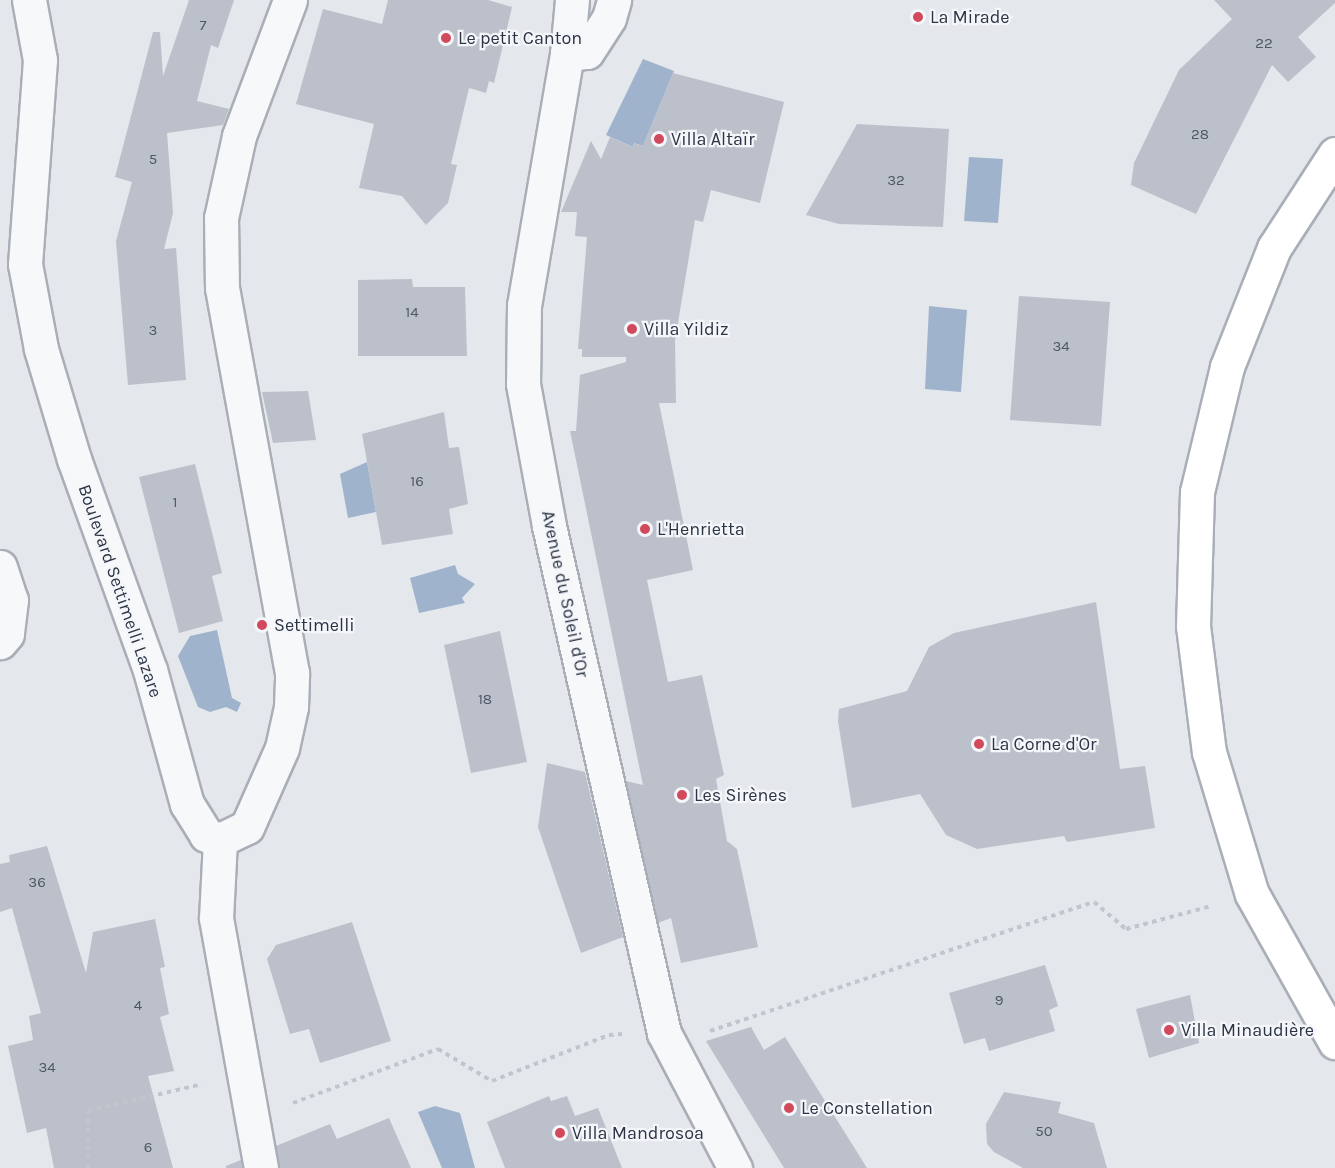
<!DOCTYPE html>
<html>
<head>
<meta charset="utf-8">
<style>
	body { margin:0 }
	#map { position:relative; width:1335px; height:1168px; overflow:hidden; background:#e4e7ec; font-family:Karla,sans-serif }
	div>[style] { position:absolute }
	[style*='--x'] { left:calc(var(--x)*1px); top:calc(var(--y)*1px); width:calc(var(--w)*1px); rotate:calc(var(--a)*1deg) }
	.water>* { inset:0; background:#9fb4cc }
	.building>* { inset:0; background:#bbc0ca }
	.path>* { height:4px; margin-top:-2px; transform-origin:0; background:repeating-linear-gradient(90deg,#c2c5cb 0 4.5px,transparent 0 9px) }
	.roads { filter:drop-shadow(2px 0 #a9aeb7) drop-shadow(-2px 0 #a9aeb7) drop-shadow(0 2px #a9aeb7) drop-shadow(0 -2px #a9aeb7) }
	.minor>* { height:33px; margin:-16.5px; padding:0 16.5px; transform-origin:16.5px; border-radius:16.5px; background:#f7f8fa }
	.major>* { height:33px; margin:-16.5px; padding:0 16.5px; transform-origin:16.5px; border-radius:16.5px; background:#fff }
	.dots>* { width:16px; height:16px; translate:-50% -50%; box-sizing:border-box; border:3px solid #f4f6f9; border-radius:50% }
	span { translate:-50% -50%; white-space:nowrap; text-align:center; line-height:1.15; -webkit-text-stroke:4.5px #f4f6f9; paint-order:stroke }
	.number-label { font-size:15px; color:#4f5766 }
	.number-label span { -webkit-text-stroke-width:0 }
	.poi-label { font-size:18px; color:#2b3445 }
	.left { translate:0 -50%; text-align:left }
	.street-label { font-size:18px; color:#2b3445 }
</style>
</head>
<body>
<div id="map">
	<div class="water">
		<i style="clip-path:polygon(643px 59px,674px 71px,643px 146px,634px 143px,633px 147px,606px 135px)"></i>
		<i style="clip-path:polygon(969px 157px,1003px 159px,998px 223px,964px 221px)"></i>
		<i style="clip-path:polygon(929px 306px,967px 310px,961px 392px,925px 389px)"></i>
		<i style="clip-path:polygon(367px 462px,376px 512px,348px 518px,340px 474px)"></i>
		<i style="clip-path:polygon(455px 565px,458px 574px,475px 584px,462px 598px,465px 603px,419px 613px,410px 578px)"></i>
		<i style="clip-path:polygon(217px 630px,232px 698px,241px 703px,237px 712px,226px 707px,210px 712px,198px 707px,178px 656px,190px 636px)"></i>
		<i style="clip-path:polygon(435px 1106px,460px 1113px,475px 1168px,442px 1168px,418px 1112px)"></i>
	</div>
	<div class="building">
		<i style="clip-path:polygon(189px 0,234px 0,218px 48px,211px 45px,197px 101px,229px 109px,223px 125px,167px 133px,173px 213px,164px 249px,176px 248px,186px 380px,128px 385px,116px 241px,132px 182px,115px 177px,153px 32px,160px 32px,163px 76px)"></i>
		<i style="clip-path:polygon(388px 0,488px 0,512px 7px,494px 83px,489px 81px,486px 93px,469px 88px,451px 164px,457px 165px,448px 203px,426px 225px,402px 196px,359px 188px,374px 124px,296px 104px,323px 9px,382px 24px)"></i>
		<i style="clip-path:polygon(1214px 0,1335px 0,1335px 3px,1298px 37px,1316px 57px,1288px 82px,1272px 65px,1196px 214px,1131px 185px,1134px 163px,1179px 70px,1232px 19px)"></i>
		<i style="clip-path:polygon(673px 73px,784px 102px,760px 203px,711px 190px,703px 222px,695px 220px,675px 341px,676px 403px,659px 403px,693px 570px,647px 580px,668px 682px,702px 675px,724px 775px,716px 779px,727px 841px,737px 849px,758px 947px,681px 963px,671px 918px,658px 923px,626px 781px,643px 785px,570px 431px,576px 431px,580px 375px,626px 362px,626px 357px,582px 357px,582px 349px,578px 349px,587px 237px,575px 236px,577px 212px,561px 212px,591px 141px,601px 159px,610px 137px,633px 147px,634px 143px,643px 146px)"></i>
		<i style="clip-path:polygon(857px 124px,949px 129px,943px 227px,839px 224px,806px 215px)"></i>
		<i style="clip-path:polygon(412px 279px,413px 287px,465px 287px,467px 356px,358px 356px,358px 280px)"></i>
		<i style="clip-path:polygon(1019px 296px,1110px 302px,1101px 426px,1010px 420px)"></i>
		<i style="clip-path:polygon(308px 391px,316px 440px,273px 443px,262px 392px)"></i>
		<i style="clip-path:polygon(444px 412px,449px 448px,459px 447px,468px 504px,449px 509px,453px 534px,382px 545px,362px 434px)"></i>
		<i style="clip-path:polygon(195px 464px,222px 573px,212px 576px,223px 621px,179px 633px,139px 477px)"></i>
		<i style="clip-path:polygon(1096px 602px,1120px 769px,1145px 766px,1155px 828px,1067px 842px,1064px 836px,977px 849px,946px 835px,920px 794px,852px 808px,838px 721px,839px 709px,907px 691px,929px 647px,954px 633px)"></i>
		<i style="clip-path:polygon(500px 631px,527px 762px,471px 773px,444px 645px)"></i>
		<i style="clip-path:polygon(547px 763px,585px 772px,623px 937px,581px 953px,538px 827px)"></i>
		<i style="clip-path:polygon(47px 846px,86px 973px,93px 932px,155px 919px,165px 967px,160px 968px,169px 1014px,160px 1017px,174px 1071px,148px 1076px,173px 1168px,54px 1168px,46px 1128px,27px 1133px,8px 1046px,33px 1040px,29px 1016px,41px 1013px,12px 908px,0 912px,0 864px,10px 862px,9px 855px)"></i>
		<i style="clip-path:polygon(352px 922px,391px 1041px,320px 1063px,309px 1029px,290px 1034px,267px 959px,276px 945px)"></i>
		<i style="clip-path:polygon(1045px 965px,1058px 1006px,1049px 1010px,1055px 1031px,989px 1051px,985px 1038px,964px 1044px,949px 993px)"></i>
		<i style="clip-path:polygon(1190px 995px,1199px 1043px,1149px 1058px,1136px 1009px)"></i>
		<i style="clip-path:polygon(751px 1027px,764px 1050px,785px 1037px,867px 1168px,784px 1168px,706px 1041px)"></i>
		<i style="clip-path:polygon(1004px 1092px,1061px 1102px,1058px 1113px,1094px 1123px,1107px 1168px,1023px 1168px,994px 1152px,987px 1144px,986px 1124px)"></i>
		<i style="clip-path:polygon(549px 1096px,551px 1101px,567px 1096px,575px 1116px,598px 1108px,622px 1168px,505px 1168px,487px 1122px)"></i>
		<i style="clip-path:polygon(389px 1118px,411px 1168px,279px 1168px,276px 1146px,330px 1124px,337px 1139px)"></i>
		<i style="clip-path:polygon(241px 1160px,242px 1168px,226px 1168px,226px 1166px)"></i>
	</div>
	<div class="path">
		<i style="--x:710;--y:1031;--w:405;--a:-18.6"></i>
		<i style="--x:1094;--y:902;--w:42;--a:40.2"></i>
		<i style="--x:1126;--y:929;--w:88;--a:-15.1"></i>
		<i style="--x:293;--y:1103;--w:155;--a:-20.4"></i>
		<i style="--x:438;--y:1049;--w:63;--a:30.7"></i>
		<i style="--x:492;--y:1081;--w:126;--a:-21.5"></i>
		<i style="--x:609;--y:1035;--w:13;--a:-4"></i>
		<i style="--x:88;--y:1168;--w:57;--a:-90"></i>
		<i style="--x:88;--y:1111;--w:117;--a:-13.3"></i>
	</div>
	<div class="roads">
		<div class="minor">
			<i style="--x:29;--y:0;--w:61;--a:79.6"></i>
			<i style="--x:40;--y:60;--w:205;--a:94.2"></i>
			<i style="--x:25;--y:264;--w:86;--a:79.3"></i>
			<i style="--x:41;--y:349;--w:115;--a:73.3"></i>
			<i style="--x:74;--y:459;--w:224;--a:70.2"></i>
			<i style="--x:150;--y:670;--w:139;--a:74.6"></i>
			<i style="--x:187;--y:804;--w:36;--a:58"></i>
			<i style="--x:206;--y:835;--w:15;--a:20"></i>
			<i style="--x:572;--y:0;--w:54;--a:95.3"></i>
			<i style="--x:567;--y:54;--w:255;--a:99.7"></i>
			<i style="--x:524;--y:305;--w:79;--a:90.7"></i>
			<i style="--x:523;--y:384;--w:144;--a:79.6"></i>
			<i style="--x:549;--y:526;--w:520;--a:77.22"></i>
			<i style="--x:664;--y:1033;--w:153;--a:62.3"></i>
			<i style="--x:567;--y:54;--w:20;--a:-6"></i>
			<i style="--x:587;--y:52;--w:40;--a:-57.1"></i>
			<i style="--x:609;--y:18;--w:19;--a:-74"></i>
			<i style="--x:0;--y:567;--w:35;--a:72"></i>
			<i style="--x:11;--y:600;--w:34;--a:97"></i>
			<i style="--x:7;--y:634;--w:11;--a:131"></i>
			<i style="--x:220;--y:840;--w:30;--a:-26"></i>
			<i style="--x:247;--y:827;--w:86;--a:-66.1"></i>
			<i style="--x:282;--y:748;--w:42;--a:-77.6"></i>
			<i style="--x:291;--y:707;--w:34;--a:-88"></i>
			<i style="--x:292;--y:673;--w:391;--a:-100.3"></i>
			<i style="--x:222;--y:288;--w:70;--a:-90.8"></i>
			<i style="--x:221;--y:218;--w:84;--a:-77.6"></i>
			<i style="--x:239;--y:136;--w:145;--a:-69.4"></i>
			<i style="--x:220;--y:840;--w:78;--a:92.9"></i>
			<i style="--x:216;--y:918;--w:254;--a:79.8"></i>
		</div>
		<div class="major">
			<i style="--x:1335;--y:154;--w:112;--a:123"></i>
			<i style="--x:1274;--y:248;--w:128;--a:111.6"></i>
			<i style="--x:1227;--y:367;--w:129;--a:103.5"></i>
			<i style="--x:1197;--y:492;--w:134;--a:91.7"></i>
			<i style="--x:1193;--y:626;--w:127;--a:82.8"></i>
			<i style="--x:1209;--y:752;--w:148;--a:73.2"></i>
			<i style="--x:1252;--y:894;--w:170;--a:60.7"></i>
		</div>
	</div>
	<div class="dots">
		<i style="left:918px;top:17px;background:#d1495b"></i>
		<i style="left:446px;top:38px;background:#d1495b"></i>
		<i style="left:659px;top:139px;background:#d1495b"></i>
		<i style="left:632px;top:329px;background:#d1495b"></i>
		<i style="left:645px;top:529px;background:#d1495b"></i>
		<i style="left:262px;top:625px;background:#d1495b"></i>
		<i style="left:979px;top:744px;background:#d1495b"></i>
		<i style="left:682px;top:795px;background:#d1495b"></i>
		<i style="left:1169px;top:1030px;background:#d1495b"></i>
		<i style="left:789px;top:1108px;background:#d1495b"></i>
		<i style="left:560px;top:1133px;background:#d1495b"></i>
	</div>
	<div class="number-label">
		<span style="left:203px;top:26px">7</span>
		<span style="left:1264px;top:44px">22</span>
		<span style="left:1200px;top:135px">28</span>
		<span style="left:153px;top:160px">5</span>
		<span style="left:896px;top:181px">32</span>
		<span style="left:412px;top:313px">14</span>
		<span style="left:153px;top:331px">3</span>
		<span style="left:1061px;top:347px">34</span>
		<span style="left:417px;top:482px">16</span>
		<span style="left:175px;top:503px">1</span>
		<span style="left:485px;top:700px">18</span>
		<span style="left:37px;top:883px">36</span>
		<span style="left:999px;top:1001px">9</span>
		<span style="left:138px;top:1006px">4</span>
		<span style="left:47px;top:1068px">34</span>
		<span style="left:1044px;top:1132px">50</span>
		<span style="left:148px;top:1148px">6</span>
	</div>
	<div class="poi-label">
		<span class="left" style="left:930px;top:17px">La Mirade</span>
		<span class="left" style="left:458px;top:38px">Le petit Canton</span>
		<span class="left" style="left:671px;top:139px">Villa Altaïr</span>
		<span class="left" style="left:644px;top:329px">Villa Yildiz</span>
		<span class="left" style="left:657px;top:529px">L'Henrietta</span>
		<span class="left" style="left:274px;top:625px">Settimelli</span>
		<span class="left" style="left:991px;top:744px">La Corne d'Or</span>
		<span class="left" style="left:694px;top:795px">Les Sirènes</span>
		<span class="left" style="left:1181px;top:1030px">Villa Minaudière</span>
		<span class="left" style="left:801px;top:1108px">Le Constellation</span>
		<span class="left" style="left:572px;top:1133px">Villa Mandrosoa</span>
	</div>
	<div class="street-label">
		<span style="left:120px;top:591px;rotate:71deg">Boulevard Settimelli Lazare</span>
		<span style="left:565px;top:594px;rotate:78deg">Avenue du Soleil d'Or</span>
	</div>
</div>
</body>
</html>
